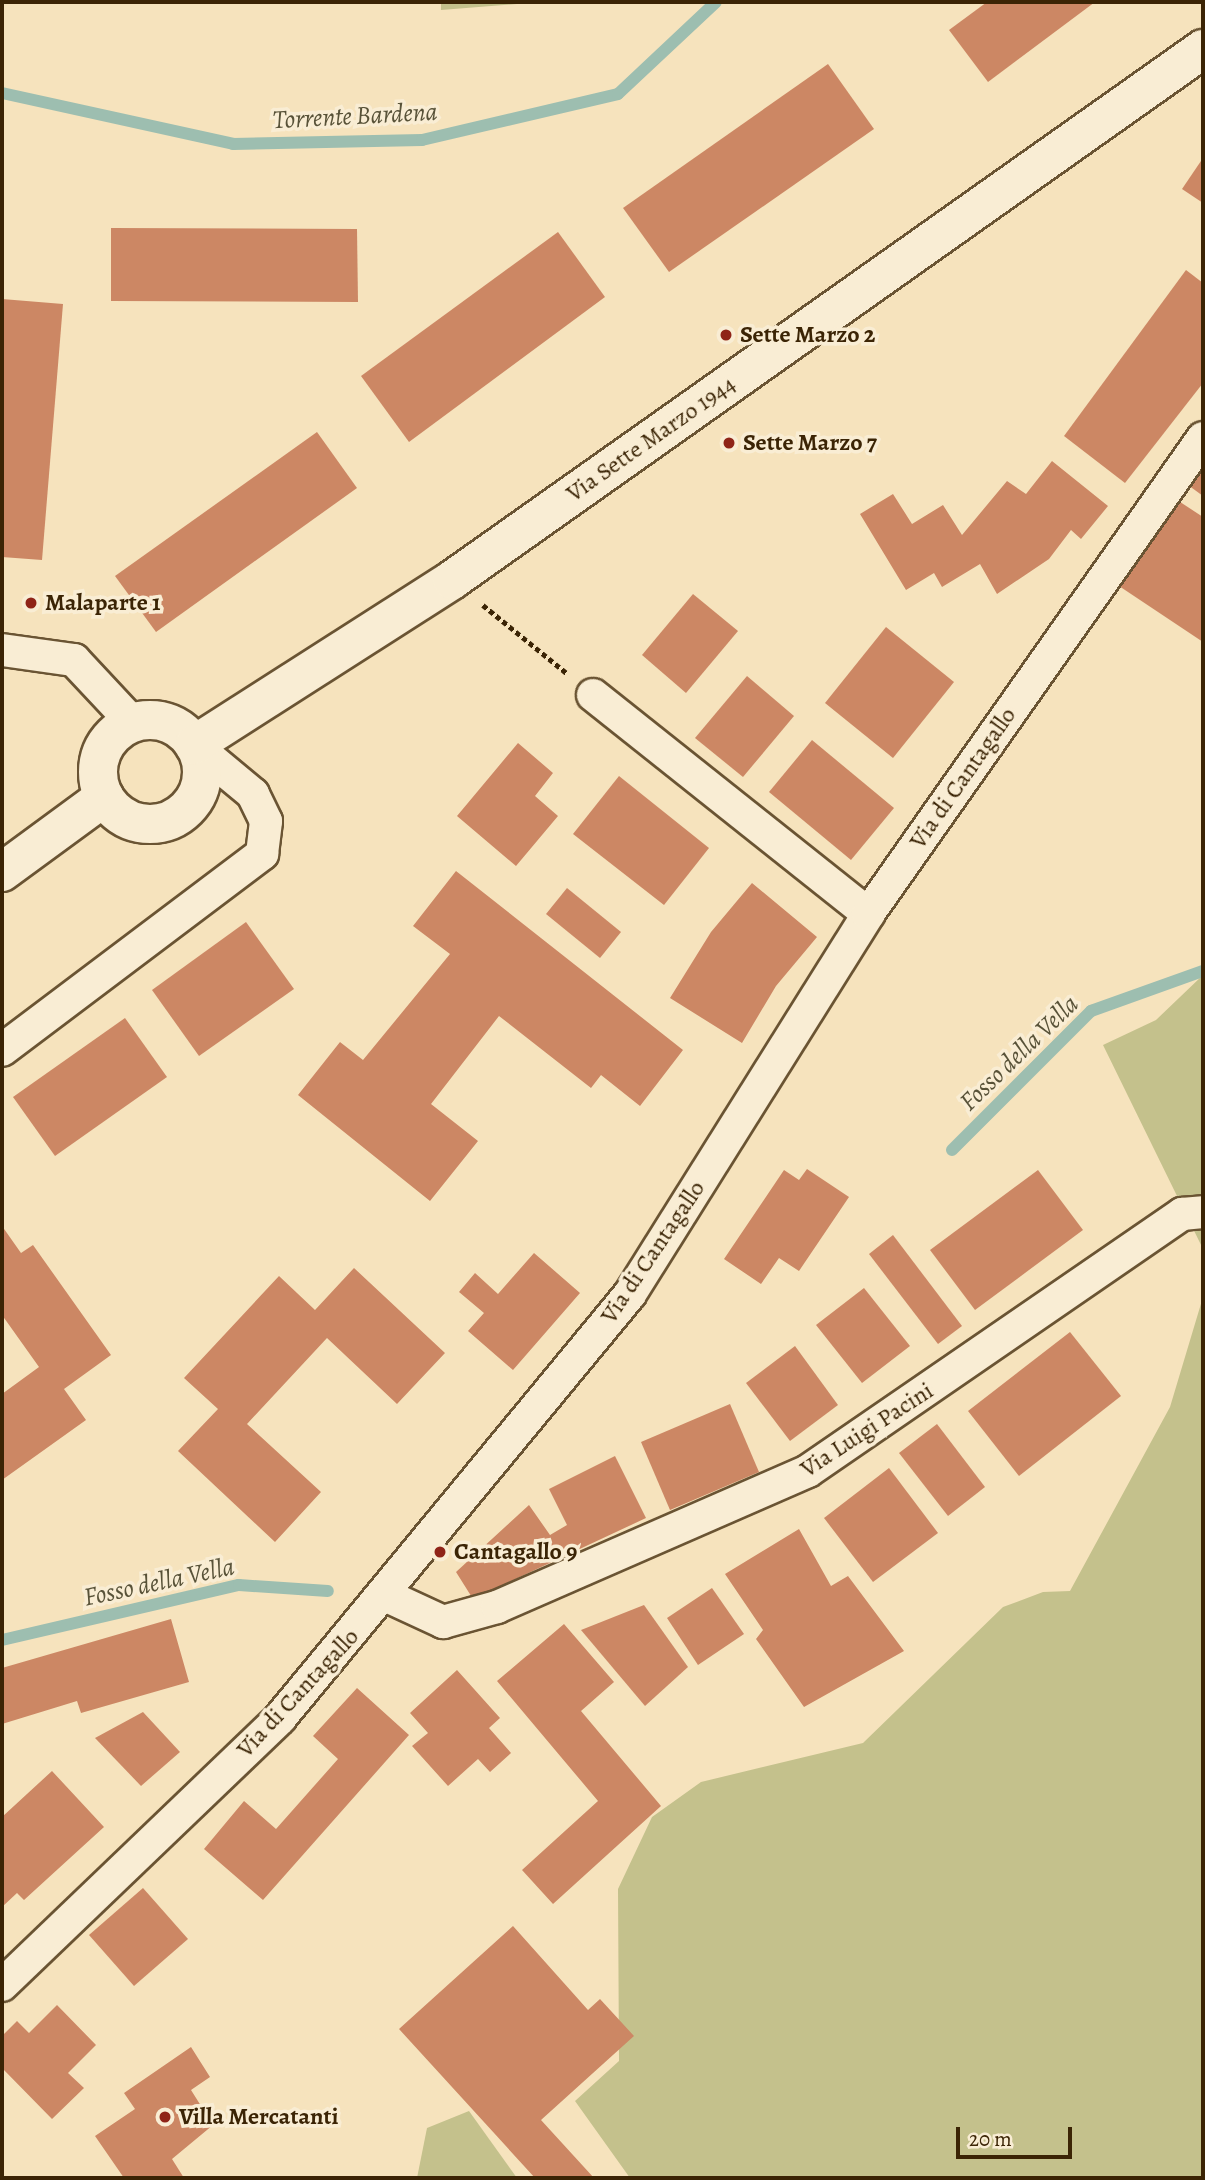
<!DOCTYPE html>
<html>
<head>
<meta charset="utf-8">
<style>
	body { margin:0 }
	#map { position:relative; width:1205px; height:2180px; overflow:hidden; background:#f6e3bd; font-family:Alegreya,serif }
	div>[style] { position:absolute }
	[style*='--x'] { left:calc(var(--x)*1px); top:calc(var(--y)*1px); width:calc(var(--w)*1px); rotate:calc(var(--a)*1deg) }
	.green>* { inset:0; background:#c4c18c }
	.stream>* { height:12px; margin:-6px; padding:0 6px; transform-origin:6px; border-radius:6px; background:#9dbeb0 }
	.building>* { inset:0; background:#cc8764 }
	.path>* { height:4.5px; margin-top:-2.25px; transform-origin:0; background:repeating-linear-gradient(90deg,#3b2405 0 5px,transparent 0 8.5px) }
	.roads { filter:drop-shadow(2px 0 #6a5433) drop-shadow(-2px 0 #6a5433) drop-shadow(0 2px #6a5433) drop-shadow(0 -2px #6a5433) }
	.minor>* { height:32px; margin:-16px; padding:0 16px; transform-origin:16px; border-radius:16px; background:#f9edd4 }
	.tertiary>* { height:38px; margin:-19px; padding:0 19px; transform-origin:19px; border-radius:19px; background:#f9edd4 }
	.tertiary>.ring { margin:-19px; padding:0; box-sizing:content-box; background:none; border:38px solid #f9edd4; border-radius:50% }
	.dots>* { width:19px; height:19px; translate:-50% -50%; box-sizing:border-box; border:4px solid #f9edd4; border-radius:50% }
	span { translate:-50% -50%; white-space:nowrap; text-align:center; line-height:1.15; -webkit-text-stroke:7px #f9edd4; paint-order:stroke }
	.poi-label { font-size:24px; color:#3b2405; font-weight:700 }
	.left { translate:0 -50%; text-align:left }
	.street-label { font-size:24px; color:#3b2405 }
	.water-label { font-size:26px; color:#585238; font-style:italic }
	.frame { position:absolute; inset:0; border:4px solid #3b2405; pointer-events:none }
	.scale { position:absolute; left:956px; top:2127px; width:116px; height:32px; box-sizing:border-box; border:4px solid #3b2405; border-top:0; padding-left:9px; font-size:21px; line-height:24px; white-space:nowrap; color:#3b2405; -webkit-text-stroke:5px #f9edd4; paint-order:stroke }
</style>
</head>
<body>
<div id="map">
	<div class="green">
		<i style="clip-path:polygon(441px 2px,541px 2px,441px 10px)"></i>
		<i style="clip-path:polygon(1203px 975px,1203px 1249px,1103px 1045px,1156px 1020px)"></i>
		<i style="clip-path:polygon(1203px 1297px,1203px 2178px,630px 2178px,575px 2101px,619px 2061px,618px 1889px,652px 1817px,701px 1782px,863px 1743px,1003px 1607px,1043px 1592px,1070px 1591px,1170px 1407px)"></i>
		<i style="clip-path:polygon(469px 2111px,517px 2178px,417px 2178px,427px 2128px)"></i>
	</div>
	<div class="stream">
		<i style="--x:2;--y:93;--w:237;--a:12.4"></i>
		<i style="--x:233;--y:144;--w:189;--a:-1.2"></i>
		<i style="--x:422;--y:140;--w:201;--a:-13.2"></i>
		<i style="--x:618;--y:94;--w:134;--a:-43.2"></i>
		<i style="--x:952;--y:1150;--w:197;--a:-45"></i>
		<i style="--x:1091;--y:1011;--w:119;--a:-19.7"></i>
		<i style="--x:2;--y:1640;--w:243;--a:-13.1"></i>
		<i style="--x:239;--y:1585;--w:89;--a:3.9"></i>
	</div>
	<div class="building">
		<i style="clip-path:polygon(987px 2px,1095px 2px,988px 82px,949px 30px)"></i>
		<i style="clip-path:polygon(828px 64px,874px 129px,669px 272px,623px 208px)"></i>
		<i style="clip-path:polygon(1203px 158px,1203px 203px,1182px 189px)"></i>
		<i style="clip-path:polygon(111px 228px,357px 229px,358px 302px,111px 301px)"></i>
		<i style="clip-path:polygon(558px 232px,605px 297px,409px 442px,361px 376px)"></i>
		<i style="clip-path:polygon(1186px 270px,1203px 283px,1203px 383px,1125px 483px,1064px 436px)"></i>
		<i style="clip-path:polygon(2px 299px,63px 304px,42px 560px,2px 557px)"></i>
		<i style="clip-path:polygon(317px 432px,357px 488px,156px 632px,115px 576px)"></i>
		<i style="clip-path:polygon(1052px 461px,1108px 506px,1081px 539px,1071px 530px,1049px 559px,997px 594px,980px 564px,942px 587px,934px 573px,906px 590px,860px 514px,893px 494px,912px 524px,943px 505px,962px 535px,1007px 481px,1026px 494px)"></i>
		<i style="clip-path:polygon(1203px 464px,1203px 496px,1188px 485px)"></i>
		<i style="clip-path:polygon(1174px 498px,1203px 517px,1203px 642px,1116px 584px)"></i>
		<i style="clip-path:polygon(693px 594px,738px 631px,686px 693px,642px 655px)"></i>
		<i style="clip-path:polygon(886px 627px,954px 682px,893px 758px,825px 703px)"></i>
		<i style="clip-path:polygon(747px 676px,794px 716px,743px 777px,695px 738px)"></i>
		<i style="clip-path:polygon(812px 740px,894px 808px,851px 860px,769px 792px)"></i>
		<i style="clip-path:polygon(518px 743px,553px 773px,535px 796px,558px 816px,516px 866px,457px 816px)"></i>
		<i style="clip-path:polygon(619px 776px,709px 848px,664px 905px,573px 834px)"></i>
		<i style="clip-path:polygon(456px 871px,683px 1050px,640px 1106px,601px 1075px,591px 1088px,499px 1016px,431px 1104px,478px 1141px,430px 1201px,298px 1095px,340px 1042px,363px 1060px,450px 954px,413px 926px)"></i>
		<i style="clip-path:polygon(752px 883px,817px 937px,776px 986px,742px 1043px,670px 998px,711px 932px)"></i>
		<i style="clip-path:polygon(567px 888px,621px 932px,600px 958px,546px 914px)"></i>
		<i style="clip-path:polygon(246px 922px,294px 989px,199px 1056px,152px 990px)"></i>
		<i style="clip-path:polygon(125px 1018px,167px 1077px,55px 1156px,13px 1097px)"></i>
		<i style="clip-path:polygon(807px 1169px,849px 1197px,799px 1271px,779px 1258px,761px 1284px,724px 1259px,784px 1170px,799px 1180px)"></i>
		<i style="clip-path:polygon(1038px 1170px,1083px 1230px,975px 1310px,930px 1250px)"></i>
		<i style="clip-path:polygon(2px 1226px,21px 1253px,33px 1245px,111px 1355px,64px 1389px,86px 1420px,2px 1480px,2px 1394px,39px 1367px,2px 1315px)"></i>
		<i style="clip-path:polygon(893px 1235px,962px 1326px,938px 1344px,869px 1254px)"></i>
		<i style="clip-path:polygon(534px 1253px,580px 1293px,513px 1370px,468px 1331px,484px 1313px,459px 1292px,475px 1273px,498px 1294px)"></i>
		<i style="clip-path:polygon(354px 1268px,445px 1353px,397px 1404px,327px 1338px,247px 1424px,321px 1492px,275px 1542px,178px 1451px,218px 1409px,184px 1378px,279px 1276px,315px 1310px)"></i>
		<i style="clip-path:polygon(864px 1288px,910px 1346px,862px 1383px,816px 1325px)"></i>
		<i style="clip-path:polygon(1070px 1332px,1121px 1396px,1019px 1476px,968px 1411px)"></i>
		<i style="clip-path:polygon(795px 1346px,838px 1405px,790px 1441px,746px 1383px)"></i>
		<i style="clip-path:polygon(730px 1404px,759px 1472px,670px 1510px,641px 1442px)"></i>
		<i style="clip-path:polygon(937px 1424px,985px 1487px,948px 1516px,899px 1453px)"></i>
		<i style="clip-path:polygon(615px 1456px,646px 1518px,473px 1599px,456px 1572px,529px 1505px,550px 1535px,567px 1525px,549px 1489px)"></i>
		<i style="clip-path:polygon(889px 1468px,938px 1533px,873px 1582px,824px 1518px)"></i>
		<i style="clip-path:polygon(799px 1529px,831px 1586px,848px 1576px,904px 1651px,804px 1707px,756px 1639px,763px 1630px,725px 1574px)"></i>
		<i style="clip-path:polygon(712px 1588px,744px 1634px,698px 1665px,667px 1618px)"></i>
		<i style="clip-path:polygon(644px 1605px,688px 1667px,645px 1706px,581px 1630px)"></i>
		<i style="clip-path:polygon(171px 1619px,189px 1682px,81px 1713px,77px 1701px,2px 1724px,2px 1668px)"></i>
		<i style="clip-path:polygon(564px 1624px,614px 1682px,581px 1711px,661px 1806px,553px 1904px,522px 1870px,598px 1801px,497px 1681px)"></i>
		<i style="clip-path:polygon(457px 1670px,500px 1718px,489px 1728px,511px 1753px,490px 1772px,478px 1759px,448px 1786px,412px 1746px,428px 1733px,410px 1713px)"></i>
		<i style="clip-path:polygon(357px 1688px,409px 1735px,263px 1900px,204px 1849px,244px 1801px,276px 1829px,338px 1759px,313px 1736px)"></i>
		<i style="clip-path:polygon(143px 1712px,180px 1752px,141px 1786px,95px 1738px)"></i>
		<i style="clip-path:polygon(52px 1771px,104px 1827px,24px 1900px,17px 1893px,2px 1907px,2px 1817px)"></i>
		<i style="clip-path:polygon(143px 1888px,188px 1939px,134px 1986px,89px 1935px)"></i>
		<i style="clip-path:polygon(513px 1926px,588px 2010px,600px 1999px,634px 2036px,541px 2120px,594px 2178px,535px 2178px,399px 2029px)"></i>
		<i style="clip-path:polygon(57px 2005px,96px 2045px,68px 2073px,84px 2088px,52px 2119px,2px 2068px,2px 2036px,17px 2021px,29px 2033px)"></i>
		<i style="clip-path:polygon(191px 2047px,210px 2077px,191px 2090px,213px 2125px,172px 2159px,184px 2178px,124px 2178px,95px 2136px,135px 2109px,124px 2093px)"></i>
	</div>
	<div class="path">
		<i style="--x:483;--y:605;--w:109;--a:39.1"></i>
	</div>
	<div class="roads">
		<div class="minor">
			<i style="--x:2;--y:650;--w:73;--a:7.9"></i>
			<i style="--x:74;--y:660;--w:85;--a:46.9"></i>
			<i style="--x:593;--y:695;--w:352;--a:38.5"></i>
			<i style="--x:2;--y:1050;--w:326;--a:-37"></i>
			<i style="--x:262;--y:854;--w:33;--a:-83"></i>
			<i style="--x:266;--y:821;--w:30;--a:-116"></i>
			<i style="--x:253;--y:794;--w:77;--a:-140.3"></i>
			<i style="--x:387;--y:1596;--w:62;--a:24.9"></i>
			<i style="--x:443;--y:1622;--w:56;--a:-15.5"></i>
			<i style="--x:497;--y:1607;--w:339;--a:-23.6"></i>
			<i style="--x:808;--y:1471;--w:454;--a:-34.5"></i>
			<i style="--x:1182;--y:1214;--w:21;--a:-5"></i>
			<i style="--x:2;--y:1985;--w:385;--a:-43.8"></i>
			<i style="--x:280;--y:1718;--w:550;--a:-50.46"></i>
			<i style="--x:630;--y:1294;--w:448;--a:-57.9"></i>
			<i style="--x:868;--y:914;--w:582;--a:-54.86"></i>
		</div>
		<div class="tertiary">
			<i class="ring" style="left:98px;top:720px;width:66px;height:66px"></i>
			<i style="--x:194;--y:745;--w:306;--a:-32.6"></i>
			<i style="--x:452;--y:580;--w:920;--a:-35.26"></i>
			<i style="--x:2;--y:872;--w:127;--a:-36.3"></i>
		</div>
	</div>
	<div class="dots">
		<i style="left:726px;top:335px;background:#8f2418"></i>
		<i style="left:729px;top:443px;background:#8f2418"></i>
		<i style="left:31px;top:603px;background:#8f2418"></i>
		<i style="left:440px;top:1552px;background:#8f2418"></i>
		<i style="left:165px;top:2117px;background:#8f2418"></i>
	</div>
	<div class="poi-label">
		<span class="left" style="left:740px;top:335px">Sette Marzo 2</span>
		<span class="left" style="left:743px;top:443px">Sette Marzo 7</span>
		<span class="left" style="left:45px;top:603px">Malaparte 1</span>
		<span class="left" style="left:454px;top:1552px">Cantagallo 9</span>
		<span class="left" style="left:179px;top:2117px">Villa Mercatanti</span>
	</div>
	<div class="street-label">
		<span style="left:651px;top:439px;rotate:-35deg">Via Sette Marzo 1944</span>
		<span style="left:963px;top:778px;rotate:-55deg">Via di Cantagallo</span>
		<span style="left:653px;top:1252px;rotate:-56deg">Via di Cantagallo</span>
		<span style="left:867px;top:1430px;rotate:-33deg">Via Luigi Pacini</span>
		<span style="left:298px;top:1693px;rotate:-47deg">Via di Cantagallo</span>
	</div>
	<div class="water-label">
		<span style="left:355px;top:116px;rotate:-3deg">Torrente Bardena</span>
		<span style="left:1019px;top:1053px;rotate:-44deg">Fosso della Vella</span>
		<span style="left:159px;top:1582px;rotate:-12deg">Fosso della Vella</span>
	</div>
	<div class="frame"></div>
	<div class="scale">20 m</div>
</div>
</body>
</html>
